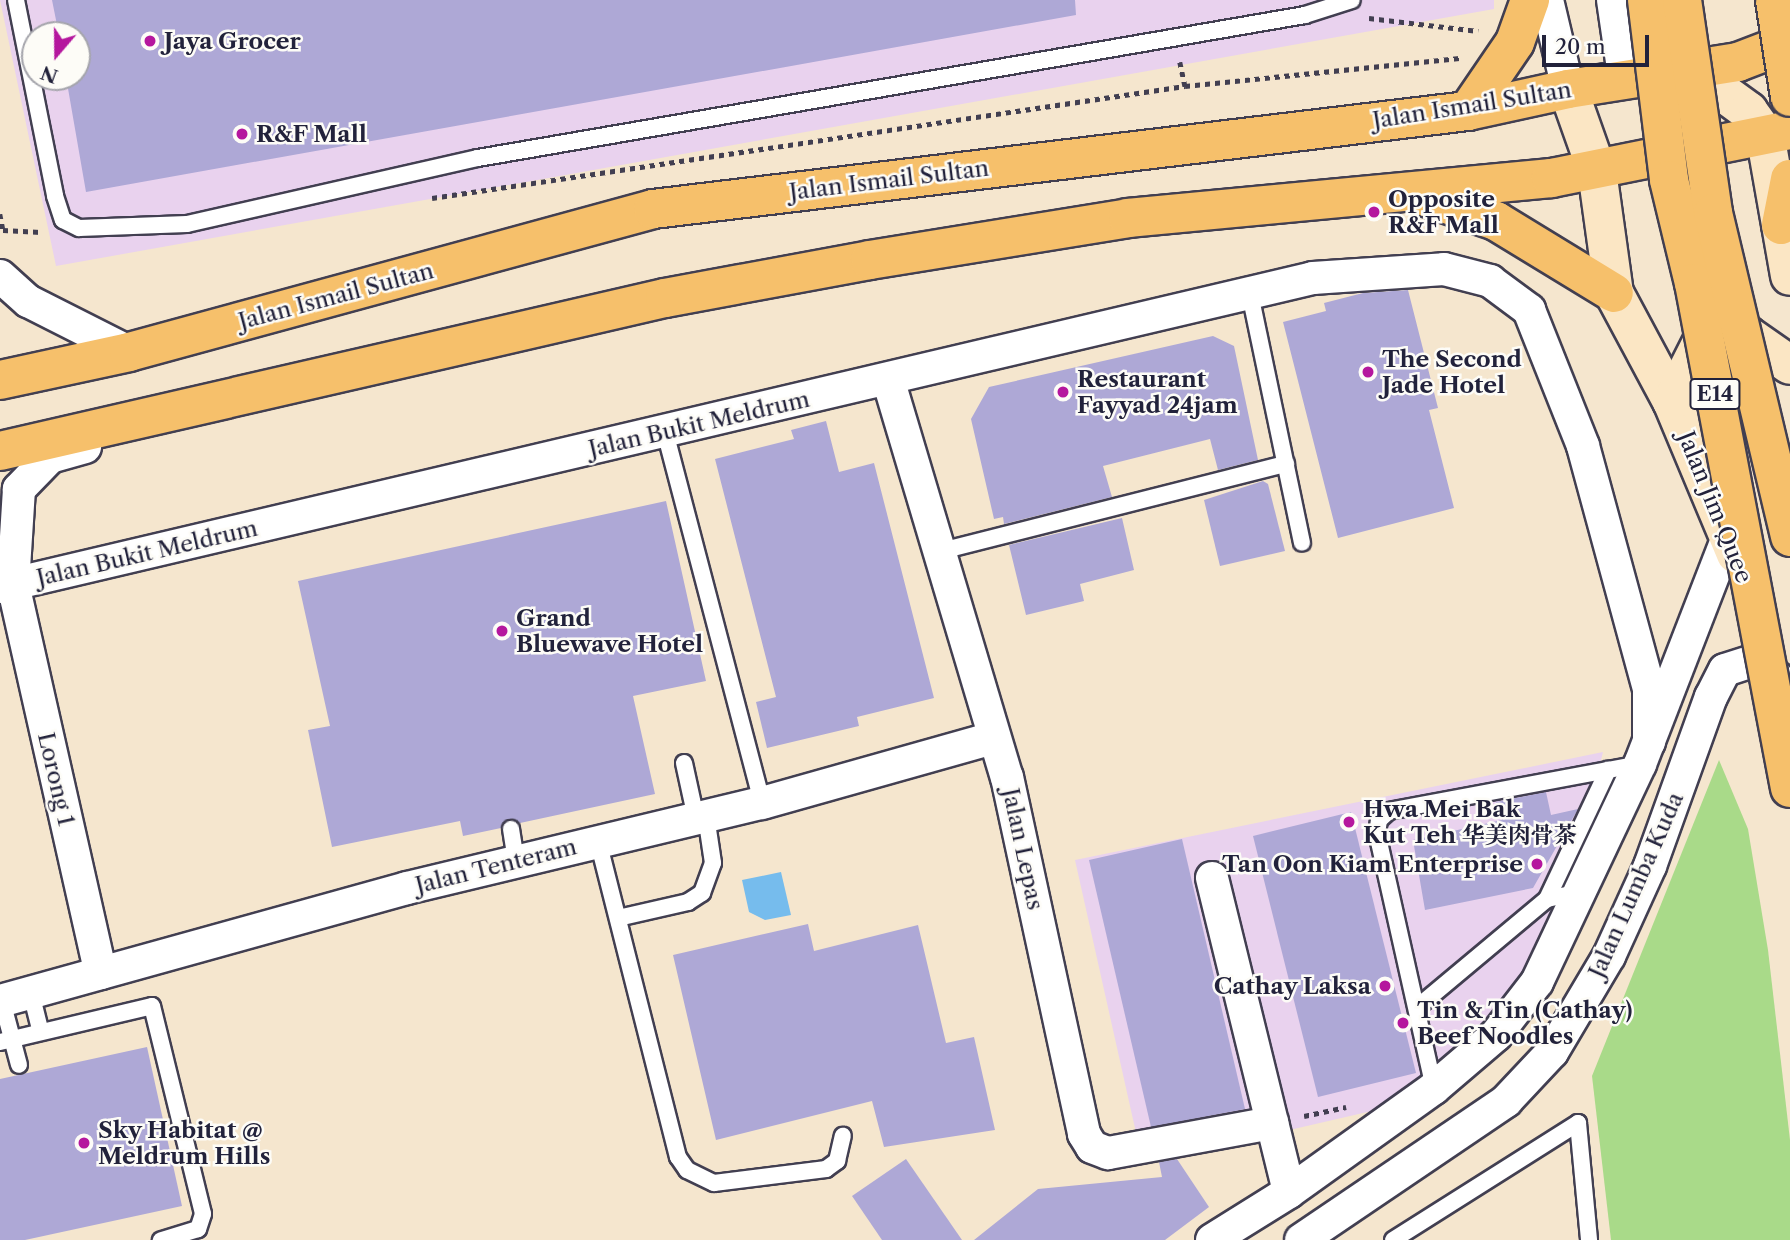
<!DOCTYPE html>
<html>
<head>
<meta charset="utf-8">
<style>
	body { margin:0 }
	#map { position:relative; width:1790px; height:1240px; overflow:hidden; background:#f5e6ce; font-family:"Libre Caslon Text","Noto Serif SC",serif }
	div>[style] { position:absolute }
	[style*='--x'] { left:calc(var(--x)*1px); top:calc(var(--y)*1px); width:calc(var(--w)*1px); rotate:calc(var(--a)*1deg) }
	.built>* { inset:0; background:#e9d2ee }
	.green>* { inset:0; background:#a9da89 }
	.water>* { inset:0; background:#76bced }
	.building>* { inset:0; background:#aea8d6 }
	.path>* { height:4.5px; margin-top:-2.25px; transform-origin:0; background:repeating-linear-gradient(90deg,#423f51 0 5px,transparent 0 10px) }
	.roads { filter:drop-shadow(2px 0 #423f51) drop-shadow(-2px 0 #423f51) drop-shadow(0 2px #423f51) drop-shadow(0 -2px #423f51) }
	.service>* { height:16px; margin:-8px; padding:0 8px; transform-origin:8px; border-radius:8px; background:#fff }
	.minor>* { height:32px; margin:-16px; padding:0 16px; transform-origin:16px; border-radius:16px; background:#fff }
	.secondary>* { height:38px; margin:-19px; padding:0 19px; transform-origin:19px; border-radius:19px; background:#fbe6c4 }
	.primary>* { height:38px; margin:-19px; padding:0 19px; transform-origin:19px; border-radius:19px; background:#f6c06b }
	.bridges { filter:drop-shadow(2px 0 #423f51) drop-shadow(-2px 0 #423f51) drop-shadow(0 2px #423f51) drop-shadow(0 -2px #423f51) }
	.trunk-bridge>* { height:38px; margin:-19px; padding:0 19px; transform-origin:19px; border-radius:19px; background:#f6c06b }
	.dots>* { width:19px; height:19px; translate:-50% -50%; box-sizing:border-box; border:4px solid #fdfcf7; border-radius:50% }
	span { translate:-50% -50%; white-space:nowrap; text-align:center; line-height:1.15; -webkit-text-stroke:5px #fdfcf7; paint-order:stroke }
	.shield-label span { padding:2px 5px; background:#fdfcf7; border:2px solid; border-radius:5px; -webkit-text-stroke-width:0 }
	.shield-label { font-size:21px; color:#22223b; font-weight:700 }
	.poi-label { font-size:23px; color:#22223b; font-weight:700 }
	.left { translate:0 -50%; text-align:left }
	.right { translate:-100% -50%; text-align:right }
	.street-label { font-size:23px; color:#22223b }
	.north { position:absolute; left:21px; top:21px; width:70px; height:70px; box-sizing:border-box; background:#fdfcf7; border:2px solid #a5a5ac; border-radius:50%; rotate:200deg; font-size:19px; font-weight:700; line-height:28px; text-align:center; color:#22223b }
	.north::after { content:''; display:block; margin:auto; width:24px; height:32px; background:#b5179e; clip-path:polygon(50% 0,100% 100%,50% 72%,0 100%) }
	.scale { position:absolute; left:1542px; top:35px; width:107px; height:32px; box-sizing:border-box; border:4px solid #22223b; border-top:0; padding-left:9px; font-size:21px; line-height:24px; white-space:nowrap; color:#22223b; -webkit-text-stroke:5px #fdfcf7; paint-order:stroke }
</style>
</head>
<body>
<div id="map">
	<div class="built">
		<i style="clip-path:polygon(evenodd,0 0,1494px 0,1494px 9px,56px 266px,0 0,35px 35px,77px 35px,77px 77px,35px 77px,35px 35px)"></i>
		<i style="clip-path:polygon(1603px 752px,1564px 906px,1515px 998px,1402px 1104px,1143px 1164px,1075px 860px)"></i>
	</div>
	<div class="green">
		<i style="clip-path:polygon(1719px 760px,1748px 829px,1768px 950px,1790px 1140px,1790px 1240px,1611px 1240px,1592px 1076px)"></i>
	</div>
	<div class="water">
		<i style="clip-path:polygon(781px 872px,791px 915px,765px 920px,749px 912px,742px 880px)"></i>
	</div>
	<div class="building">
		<i style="clip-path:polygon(52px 0,1075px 0,1076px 15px,86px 192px,66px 77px,77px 77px,77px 35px,59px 35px)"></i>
		<i style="clip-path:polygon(1408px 290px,1438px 408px,1429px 410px,1454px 508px,1338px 538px,1283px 322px,1326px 311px,1324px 303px,1363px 293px)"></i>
		<i style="clip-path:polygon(1213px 336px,1234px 346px,1258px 460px,1218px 470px,1210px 439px,1103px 466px,1112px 497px,1004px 524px,1003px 517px,994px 519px,971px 419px,989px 387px)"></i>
		<i style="clip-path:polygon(826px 421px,839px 472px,874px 463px,934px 698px,857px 717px,859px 726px,767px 748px,756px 702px,776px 697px,715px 459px,794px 439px,791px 430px)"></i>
		<i style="clip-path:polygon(1263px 481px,1268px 484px,1285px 551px,1220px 566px,1204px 500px)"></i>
		<i style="clip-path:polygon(666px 501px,706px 681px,633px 696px,655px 794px,520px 823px,509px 819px,501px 828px,463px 836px,460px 821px,332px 847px,308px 730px,330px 726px,298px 581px)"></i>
		<i style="clip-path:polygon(1122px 518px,1134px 570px,1080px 584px,1084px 601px,1026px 615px,1009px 545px)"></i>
		<i style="clip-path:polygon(1546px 792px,1551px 815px,1578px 809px,1533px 888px,1425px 910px,1413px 840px,1502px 820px,1496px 802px)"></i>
		<i style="clip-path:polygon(1351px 812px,1416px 1073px,1318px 1097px,1253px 836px)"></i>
		<i style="clip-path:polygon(1182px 839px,1245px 1109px,1151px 1127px,1089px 860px)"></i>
		<i style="clip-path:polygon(808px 924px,814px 951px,918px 925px,946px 1043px,974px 1037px,995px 1130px,884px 1147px,872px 1101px,716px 1140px,673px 955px)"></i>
		<i style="clip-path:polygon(147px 1047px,182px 1206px,25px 1240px,0 1240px,0 1079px)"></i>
		<i style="clip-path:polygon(906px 1159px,962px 1240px,882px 1240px,852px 1196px)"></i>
		<i style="clip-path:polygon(1177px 1159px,1209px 1207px,1165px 1240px,974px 1240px,1038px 1189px,1162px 1177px,1159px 1162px)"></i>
	</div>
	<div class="path">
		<i style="--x:1369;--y:18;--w:110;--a:6.8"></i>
		<i style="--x:1180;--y:62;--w:25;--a:78"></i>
		<i style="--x:432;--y:198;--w:761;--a:-8.46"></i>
		<i style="--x:1185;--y:86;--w:276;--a:-5.8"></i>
		<i style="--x:0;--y:214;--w:16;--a:79"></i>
		<i style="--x:3;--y:230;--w:38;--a:3"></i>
		<i style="--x:1304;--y:1116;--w:43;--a:-12.1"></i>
	</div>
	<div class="roads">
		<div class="service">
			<i style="--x:16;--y:0;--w:200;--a:78.7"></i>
			<i style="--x:55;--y:196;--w:25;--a:72"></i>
			<i style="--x:63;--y:220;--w:18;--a:27"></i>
			<i style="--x:79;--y:228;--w:108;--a:-2.1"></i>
			<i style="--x:187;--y:224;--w:298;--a:-12.8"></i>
			<i style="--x:478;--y:158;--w:839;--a:-9.81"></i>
			<i style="--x:1305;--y:15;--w:49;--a:-17.7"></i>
			<i style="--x:1250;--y:294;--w:254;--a:78.2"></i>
			<i style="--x:665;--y:432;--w:383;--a:75.3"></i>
			<i style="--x:941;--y:551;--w:356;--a:-14.2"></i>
			<i style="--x:684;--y:763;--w:56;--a:77.7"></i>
			<i style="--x:511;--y:829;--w:31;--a:81"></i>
			<i style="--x:598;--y:841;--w:326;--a:75.8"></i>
			<i style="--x:678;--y:1157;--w:16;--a:55"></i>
			<i style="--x:687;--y:1170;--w:30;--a:26"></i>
			<i style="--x:714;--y:1183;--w:113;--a:-7.1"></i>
			<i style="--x:826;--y:1169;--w:14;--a:-36"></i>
			<i style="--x:837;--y:1161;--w:26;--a:-77"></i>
			<i style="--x:1547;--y:899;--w:143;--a:-64.7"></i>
			<i style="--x:618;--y:918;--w:72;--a:-12.9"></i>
			<i style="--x:688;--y:902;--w:17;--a:-33"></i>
			<i style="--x:702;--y:893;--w:32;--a:-70"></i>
			<i style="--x:713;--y:863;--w:48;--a:-98.5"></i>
			<i style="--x:31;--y:993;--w:38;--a:76"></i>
			<i style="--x:2;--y:1001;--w:66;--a:75.1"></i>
			<i style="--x:1419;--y:1006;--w:167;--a:-39.9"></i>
			<i style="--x:1547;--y:899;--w:35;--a:-12"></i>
			<i style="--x:0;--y:1042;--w:156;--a:-13.3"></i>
			<i style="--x:152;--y:1006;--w:214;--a:76.2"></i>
			<i style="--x:203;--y:1214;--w:16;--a:108"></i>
			<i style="--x:198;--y:1229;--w:39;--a:163"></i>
			<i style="--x:1434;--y:1088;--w:260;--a:-102.6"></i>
			<i style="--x:1377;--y:834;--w:14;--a:-82"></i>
			<i style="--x:1379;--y:820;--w:13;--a:-42"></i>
			<i style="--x:1389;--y:811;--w:255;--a:-10.6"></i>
			<i style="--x:1393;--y:1240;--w:219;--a:-32.3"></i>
			<i style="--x:1578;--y:1123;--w:118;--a:84.6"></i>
		</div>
		<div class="minor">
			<i style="--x:1547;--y:0;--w:91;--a:76.7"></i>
			<i style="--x:1613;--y:0;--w:83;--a:81.7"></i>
			<i style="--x:0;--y:276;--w:38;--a:42"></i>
			<i style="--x:28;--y:301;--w:113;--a:26.8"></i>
			<i style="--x:888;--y:379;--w:415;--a:73.4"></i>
			<i style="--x:1007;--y:777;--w:365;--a:77.8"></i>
			<i style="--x:1084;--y:1134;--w:15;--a:58"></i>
			<i style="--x:1092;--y:1147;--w:17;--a:21"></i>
			<i style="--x:1108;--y:1153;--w:167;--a:-10.4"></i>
			<i style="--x:85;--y:447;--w:36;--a:164"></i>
			<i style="--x:50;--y:457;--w:45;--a:134.1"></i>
			<i style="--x:19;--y:489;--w:95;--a:93.6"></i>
			<i style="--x:13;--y:584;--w:399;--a:77.3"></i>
			<i style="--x:0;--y:587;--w:1349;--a:-13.24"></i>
			<i style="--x:1313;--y:278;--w:131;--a:-3.9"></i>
			<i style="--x:1444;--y:269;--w:48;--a:14.6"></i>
			<i style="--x:1490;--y:281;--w:49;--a:36.6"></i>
			<i style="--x:1529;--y:310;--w:146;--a:68.3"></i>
			<i style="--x:1583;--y:446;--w:252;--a:74.8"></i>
			<i style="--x:1649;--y:689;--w:53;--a:90"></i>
			<i style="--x:1212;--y:878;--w:323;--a:76.2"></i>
			<i style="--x:0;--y:1001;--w:422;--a:-15.5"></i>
			<i style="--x:407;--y:888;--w:365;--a:-13.5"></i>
			<i style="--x:762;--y:803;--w:241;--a:-15.7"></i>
			<i style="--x:1212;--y:1240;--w:91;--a:-31.9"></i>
			<i style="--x:1289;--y:1192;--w:178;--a:-35.6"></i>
			<i style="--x:1434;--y:1088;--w:82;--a:-40.5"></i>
			<i style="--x:1496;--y:1035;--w:67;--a:-52.3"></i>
			<i style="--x:1537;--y:982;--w:241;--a:-64.7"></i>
			<i style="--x:1640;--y:764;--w:247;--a:-68.8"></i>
			<i style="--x:1301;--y:1240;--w:248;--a:-34.1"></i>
			<i style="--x:1506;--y:1101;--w:67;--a:-46.8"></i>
			<i style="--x:1552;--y:1052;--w:112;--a:-59.3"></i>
			<i style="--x:1609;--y:956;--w:99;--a:-65.5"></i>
			<i style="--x:1650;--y:866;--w:180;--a:-70.2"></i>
			<i style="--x:1711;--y:697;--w:30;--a:-63"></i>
			<i style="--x:1725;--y:670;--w:28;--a:-18"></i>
			<i style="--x:1752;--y:661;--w:30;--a:33"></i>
		</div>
		<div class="secondary">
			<i style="--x:1662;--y:81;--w:23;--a:0"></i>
			<i style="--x:1685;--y:81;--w:42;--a:18"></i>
			<i style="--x:1725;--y:94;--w:29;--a:36"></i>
			<i style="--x:1748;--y:111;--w:29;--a:54"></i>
			<i style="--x:1765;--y:134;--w:144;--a:80"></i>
			<i style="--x:1568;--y:89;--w:87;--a:70.5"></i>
			<i style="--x:1597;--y:171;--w:123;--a:82.1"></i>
			<i style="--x:1614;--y:293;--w:123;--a:61.8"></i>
			<i style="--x:1672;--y:401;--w:166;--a:67.3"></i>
			<i style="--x:1672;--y:401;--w:68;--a:-63.1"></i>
			<i style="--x:1703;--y:340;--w:26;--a:-23"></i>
			<i style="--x:1727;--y:330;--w:21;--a:14"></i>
			<i style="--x:1747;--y:335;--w:52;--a:34.9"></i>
		</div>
		<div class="primary">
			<i style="--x:1468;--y:111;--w:83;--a:-55.7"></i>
			<i style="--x:1515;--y:42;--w:45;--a:-70.3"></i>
			<i style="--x:1426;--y:197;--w:74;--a:18.9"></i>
			<i style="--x:1496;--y:221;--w:138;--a:31.4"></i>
			<i style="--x:1781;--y:225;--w:47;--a:-78.9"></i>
			<i style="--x:0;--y:380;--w:132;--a:-12.2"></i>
			<i style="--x:129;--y:352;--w:543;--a:-15.26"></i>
			<i style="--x:653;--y:209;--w:821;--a:-6.86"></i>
			<i style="--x:1468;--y:111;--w:102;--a:-12.4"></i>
			<i style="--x:1568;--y:89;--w:172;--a:-9"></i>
			<i style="--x:1738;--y:62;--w:56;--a:-21"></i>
			<i style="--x:0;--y:451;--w:682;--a:-12.96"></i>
			<i style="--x:665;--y:298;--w:208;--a:-10.5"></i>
			<i style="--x:870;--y:260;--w:261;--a:-9.2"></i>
			<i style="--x:1128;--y:218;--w:425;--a:-5.4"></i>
			<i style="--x:1551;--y:178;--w:244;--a:-11.4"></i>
		</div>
	</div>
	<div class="bridges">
		<div class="trunk-bridge">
			<i style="--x:1647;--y:0;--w:181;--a:83"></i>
			<i style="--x:1669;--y:180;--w:106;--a:76.4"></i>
			<i style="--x:1694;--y:283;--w:514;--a:79.24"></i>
			<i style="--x:1682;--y:0;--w:215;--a:81.7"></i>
			<i style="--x:1713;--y:213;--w:333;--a:76.6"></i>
			<i style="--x:1775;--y:0;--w:98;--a:81.2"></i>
		</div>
	</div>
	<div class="dots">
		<i style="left:150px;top:41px;background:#b5179e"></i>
		<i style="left:242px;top:134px;background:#b5179e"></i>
		<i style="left:1374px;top:212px;background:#b5179e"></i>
		<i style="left:1368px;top:372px;background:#b5179e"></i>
		<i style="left:1063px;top:392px;background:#b5179e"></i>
		<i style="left:502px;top:631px;background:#b5179e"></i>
		<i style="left:1349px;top:822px;background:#b5179e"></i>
		<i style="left:1537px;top:864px;background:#b5179e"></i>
		<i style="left:1385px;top:986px;background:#b5179e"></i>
		<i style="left:1403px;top:1023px;background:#b5179e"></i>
		<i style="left:84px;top:1143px;background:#b5179e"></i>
	</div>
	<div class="shield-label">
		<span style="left:1715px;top:394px">E14</span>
	</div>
	<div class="poi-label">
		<span class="left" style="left:164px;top:41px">Jaya Grocer</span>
		<span class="left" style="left:256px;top:134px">R&amp;F Mall</span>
		<span class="left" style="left:1388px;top:212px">Opposite<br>R&amp;F Mall</span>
		<span class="left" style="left:1382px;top:372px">The Second<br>Jade Hotel</span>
		<span class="left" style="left:1077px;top:392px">Restaurant<br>Fayyad 24jam</span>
		<span class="left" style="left:516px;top:631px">Grand<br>Bluewave Hotel</span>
		<span class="left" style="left:1363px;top:822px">Hwa Mei Bak<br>Kut Teh 华美肉骨茶</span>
		<span class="right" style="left:1523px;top:864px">Tan Oon Kiam Enterprise</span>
		<span class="right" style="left:1371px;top:986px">Cathay Laksa</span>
		<span class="left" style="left:1417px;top:1023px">Tin &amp; Tin (Cathay)<br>Beef Noodles</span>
		<span class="left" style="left:98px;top:1143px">Sky Habitat @<br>Meldrum Hills</span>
	</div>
	<div class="street-label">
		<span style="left:1472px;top:105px;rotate:-9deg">Jalan Ismail Sultan</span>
		<span style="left:889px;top:180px;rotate:-7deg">Jalan Ismail Sultan</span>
		<span style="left:336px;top:296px;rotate:-15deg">Jalan Ismail Sultan</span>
		<span style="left:699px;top:424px;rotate:-13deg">Jalan Bukit Meldrum</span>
		<span style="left:1715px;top:507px;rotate:68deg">Jalan Jim Quee</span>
		<span style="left:147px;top:553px;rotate:-13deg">Jalan Bukit Meldrum</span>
		<span style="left:56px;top:779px;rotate:77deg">Lorong 1</span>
		<span style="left:1023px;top:849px;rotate:78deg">Jalan Lepas</span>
		<span style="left:496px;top:866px;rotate:-14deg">Jalan Tenteram</span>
		<span style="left:1636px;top:885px;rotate:-66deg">Jalan Lumba Kuda</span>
	</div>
	<div class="north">N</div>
	<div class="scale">20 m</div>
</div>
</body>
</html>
